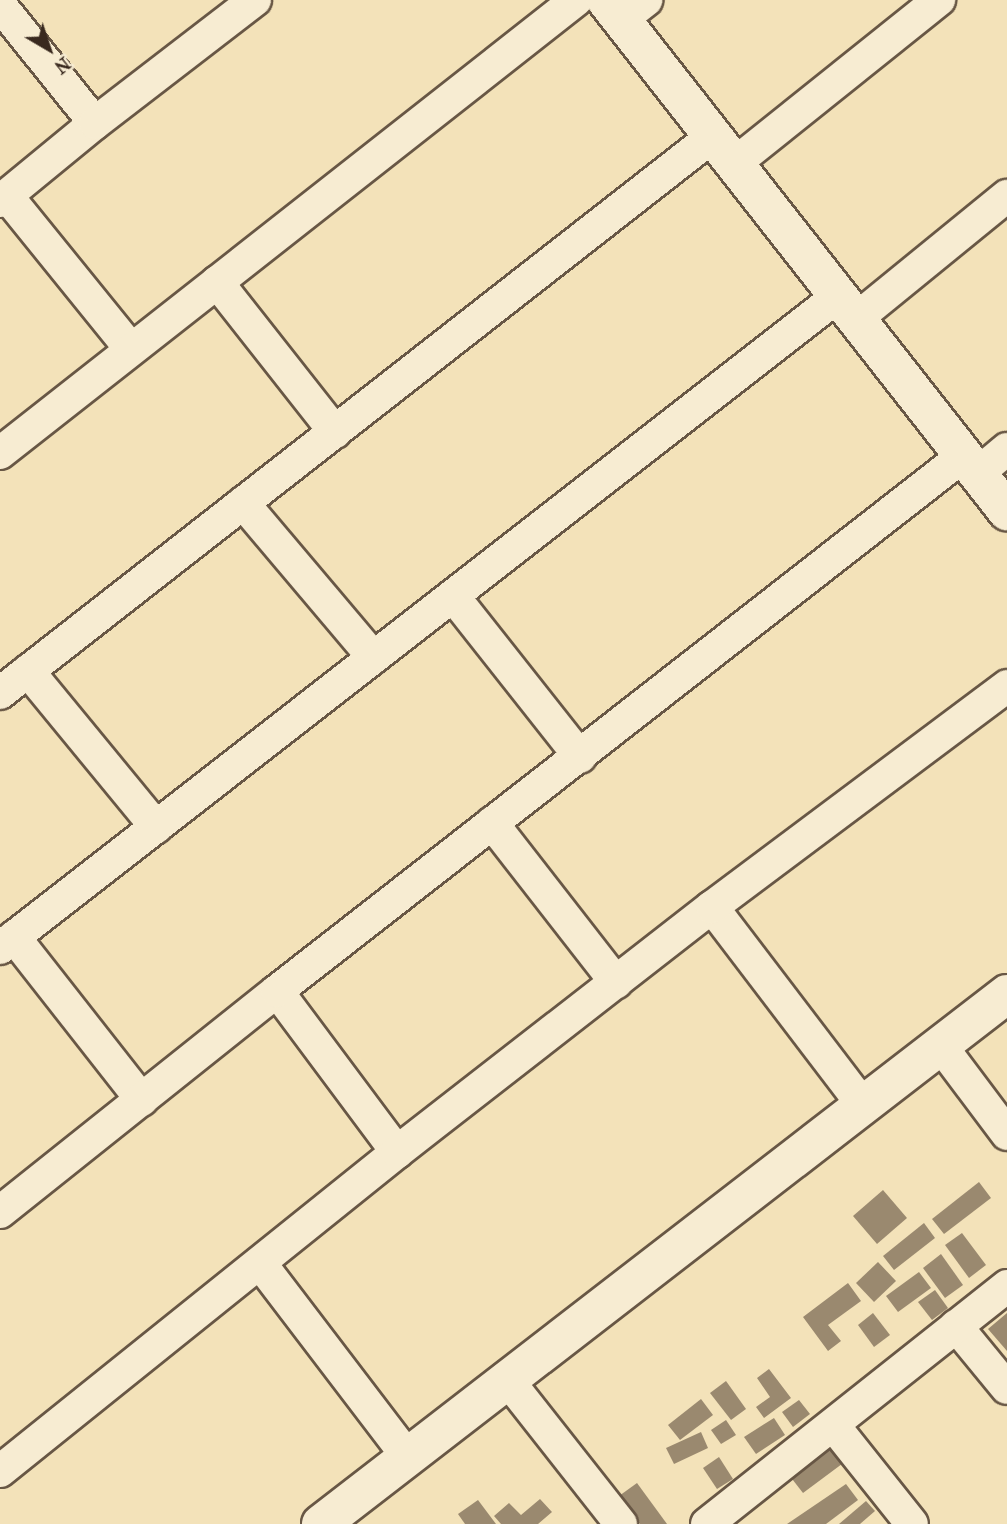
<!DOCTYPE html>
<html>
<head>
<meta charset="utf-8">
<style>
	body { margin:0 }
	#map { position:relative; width:1007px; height:1524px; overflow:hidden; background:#f3e2b9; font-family:"IM FELL French Canon",serif }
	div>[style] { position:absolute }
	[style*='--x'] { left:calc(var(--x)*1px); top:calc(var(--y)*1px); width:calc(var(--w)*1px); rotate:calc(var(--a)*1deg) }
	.building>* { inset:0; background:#9a896f }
	.roads { filter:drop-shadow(2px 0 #685745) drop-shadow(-2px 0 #685745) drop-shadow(0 2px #685745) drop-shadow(0 -2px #685745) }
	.minor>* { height:32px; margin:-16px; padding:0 16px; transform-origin:16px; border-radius:16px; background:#f7ecd2 }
	.tertiary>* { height:38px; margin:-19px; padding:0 19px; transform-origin:19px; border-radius:19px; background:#f7ecd2 }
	span { translate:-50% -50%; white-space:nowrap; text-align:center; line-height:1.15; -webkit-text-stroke:6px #f7ecd2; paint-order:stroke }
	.north { position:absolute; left:14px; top:14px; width:70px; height:70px; -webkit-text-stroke:5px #f7ecd2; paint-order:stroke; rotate:141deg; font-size:19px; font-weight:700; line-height:28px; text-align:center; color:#39291e }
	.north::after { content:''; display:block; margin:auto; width:24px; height:32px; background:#39291e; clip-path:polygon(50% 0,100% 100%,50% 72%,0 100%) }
</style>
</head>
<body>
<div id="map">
	<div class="building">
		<i style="clip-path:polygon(979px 1182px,991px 1198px,944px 1234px,932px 1219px)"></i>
		<i style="clip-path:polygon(883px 1190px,907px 1218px,877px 1244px,853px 1216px)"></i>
		<i style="clip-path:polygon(924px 1223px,935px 1238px,894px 1270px,883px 1256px)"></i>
		<i style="clip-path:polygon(962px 1233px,986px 1265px,969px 1278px,945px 1245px)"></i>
		<i style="clip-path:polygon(941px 1254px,963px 1285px,945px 1298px,923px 1268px)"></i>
		<i style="clip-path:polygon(878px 1262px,896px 1281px,874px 1302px,856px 1283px)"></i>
		<i style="clip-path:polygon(919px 1272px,931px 1288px,898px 1312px,886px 1296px)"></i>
		<i style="clip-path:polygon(848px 1283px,861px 1301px,828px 1325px,841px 1341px,828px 1351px,803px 1317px)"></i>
		<i style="clip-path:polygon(935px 1290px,948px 1308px,932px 1320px,918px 1302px)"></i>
		<i style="clip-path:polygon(873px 1313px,890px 1335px,874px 1347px,858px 1325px)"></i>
		<i style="clip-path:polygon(1007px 1313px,1007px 1351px,988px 1329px)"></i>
		<i style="clip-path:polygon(769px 1369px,791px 1398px,764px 1418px,756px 1407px,770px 1397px,757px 1378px)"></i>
		<i style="clip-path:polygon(726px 1381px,746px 1409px,731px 1420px,710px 1393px)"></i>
		<i style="clip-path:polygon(701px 1399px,713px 1415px,680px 1440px,668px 1425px)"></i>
		<i style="clip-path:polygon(799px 1400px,810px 1414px,793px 1427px,782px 1412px)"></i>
		<i style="clip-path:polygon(774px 1418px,785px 1435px,756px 1454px,744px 1437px)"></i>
		<i style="clip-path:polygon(726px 1420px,736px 1435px,721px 1444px,711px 1430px)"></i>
		<i style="clip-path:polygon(701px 1432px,708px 1448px,674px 1464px,666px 1448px)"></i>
		<i style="clip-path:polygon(837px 1439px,850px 1458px,803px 1493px,789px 1475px)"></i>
		<i style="clip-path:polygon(719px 1457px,733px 1479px,717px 1489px,703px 1468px)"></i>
		<i style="clip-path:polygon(637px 1483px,667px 1524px,640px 1524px,619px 1496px)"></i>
		<i style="clip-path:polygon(846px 1484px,858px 1500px,826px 1524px,787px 1524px)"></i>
		<i style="clip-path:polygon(540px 1499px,552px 1512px,538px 1524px,501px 1524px,494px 1516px,509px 1503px,521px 1515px)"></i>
		<i style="clip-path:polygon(478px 1500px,496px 1524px,465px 1524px,458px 1514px)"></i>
		<i style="clip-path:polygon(866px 1501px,875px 1511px,860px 1524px,839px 1524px)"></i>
	</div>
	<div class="roads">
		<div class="minor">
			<i style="--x:0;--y:5;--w:151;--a:51.2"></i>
			<i style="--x:622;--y:19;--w:31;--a:-38"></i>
			<i style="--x:734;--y:164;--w:263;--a:-38.7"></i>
			<i style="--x:7;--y:196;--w:197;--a:51"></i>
			<i style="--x:0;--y:201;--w:123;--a:-39.4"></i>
			<i style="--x:95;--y:123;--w:202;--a:-37.6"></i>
			<i style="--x:217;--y:282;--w:191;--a:51.8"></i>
			<i style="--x:856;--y:319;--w:195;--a:-39.2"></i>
			<i style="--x:0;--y:453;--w:733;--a:-38.18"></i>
			<i style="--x:977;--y:474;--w:39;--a:-40"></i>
			<i style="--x:243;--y:503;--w:202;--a:49.8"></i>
			<i style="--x:453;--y:596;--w:205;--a:51.7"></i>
			<i style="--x:28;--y:671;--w:202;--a:50.6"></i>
			<i style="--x:0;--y:693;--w:905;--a:-38"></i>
			<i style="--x:492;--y:823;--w:202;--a:52.1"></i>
			<i style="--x:712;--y:907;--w:249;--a:52.7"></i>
			<i style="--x:14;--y:937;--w:207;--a:51.9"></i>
			<i style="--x:0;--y:948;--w:1062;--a:-37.88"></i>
			<i style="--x:277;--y:991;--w:201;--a:53.3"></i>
			<i style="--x:941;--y:1046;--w:110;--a:53.1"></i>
			<i style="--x:0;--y:1212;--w:354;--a:-38.6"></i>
			<i style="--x:277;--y:991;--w:870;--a:-37.95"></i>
			<i style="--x:260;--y:1263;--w:243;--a:52.7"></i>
			<i style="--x:956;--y:1326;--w:80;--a:50.6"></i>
			<i style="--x:506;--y:1378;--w:186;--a:51.8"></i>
			<i style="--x:834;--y:1426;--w:125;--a:51.5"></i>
			<i style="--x:0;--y:1471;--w:509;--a:-38.78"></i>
			<i style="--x:397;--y:1152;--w:399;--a:-37.9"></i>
			<i style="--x:712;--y:907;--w:369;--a:-36.8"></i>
			<i style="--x:707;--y:1524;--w:383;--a:-38.4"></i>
		</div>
		<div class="tertiary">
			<i style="--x:606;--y:0;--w:650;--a:51.88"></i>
			<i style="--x:321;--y:1524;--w:867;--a:-37.69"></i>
		</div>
	</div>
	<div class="north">N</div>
</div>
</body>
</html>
